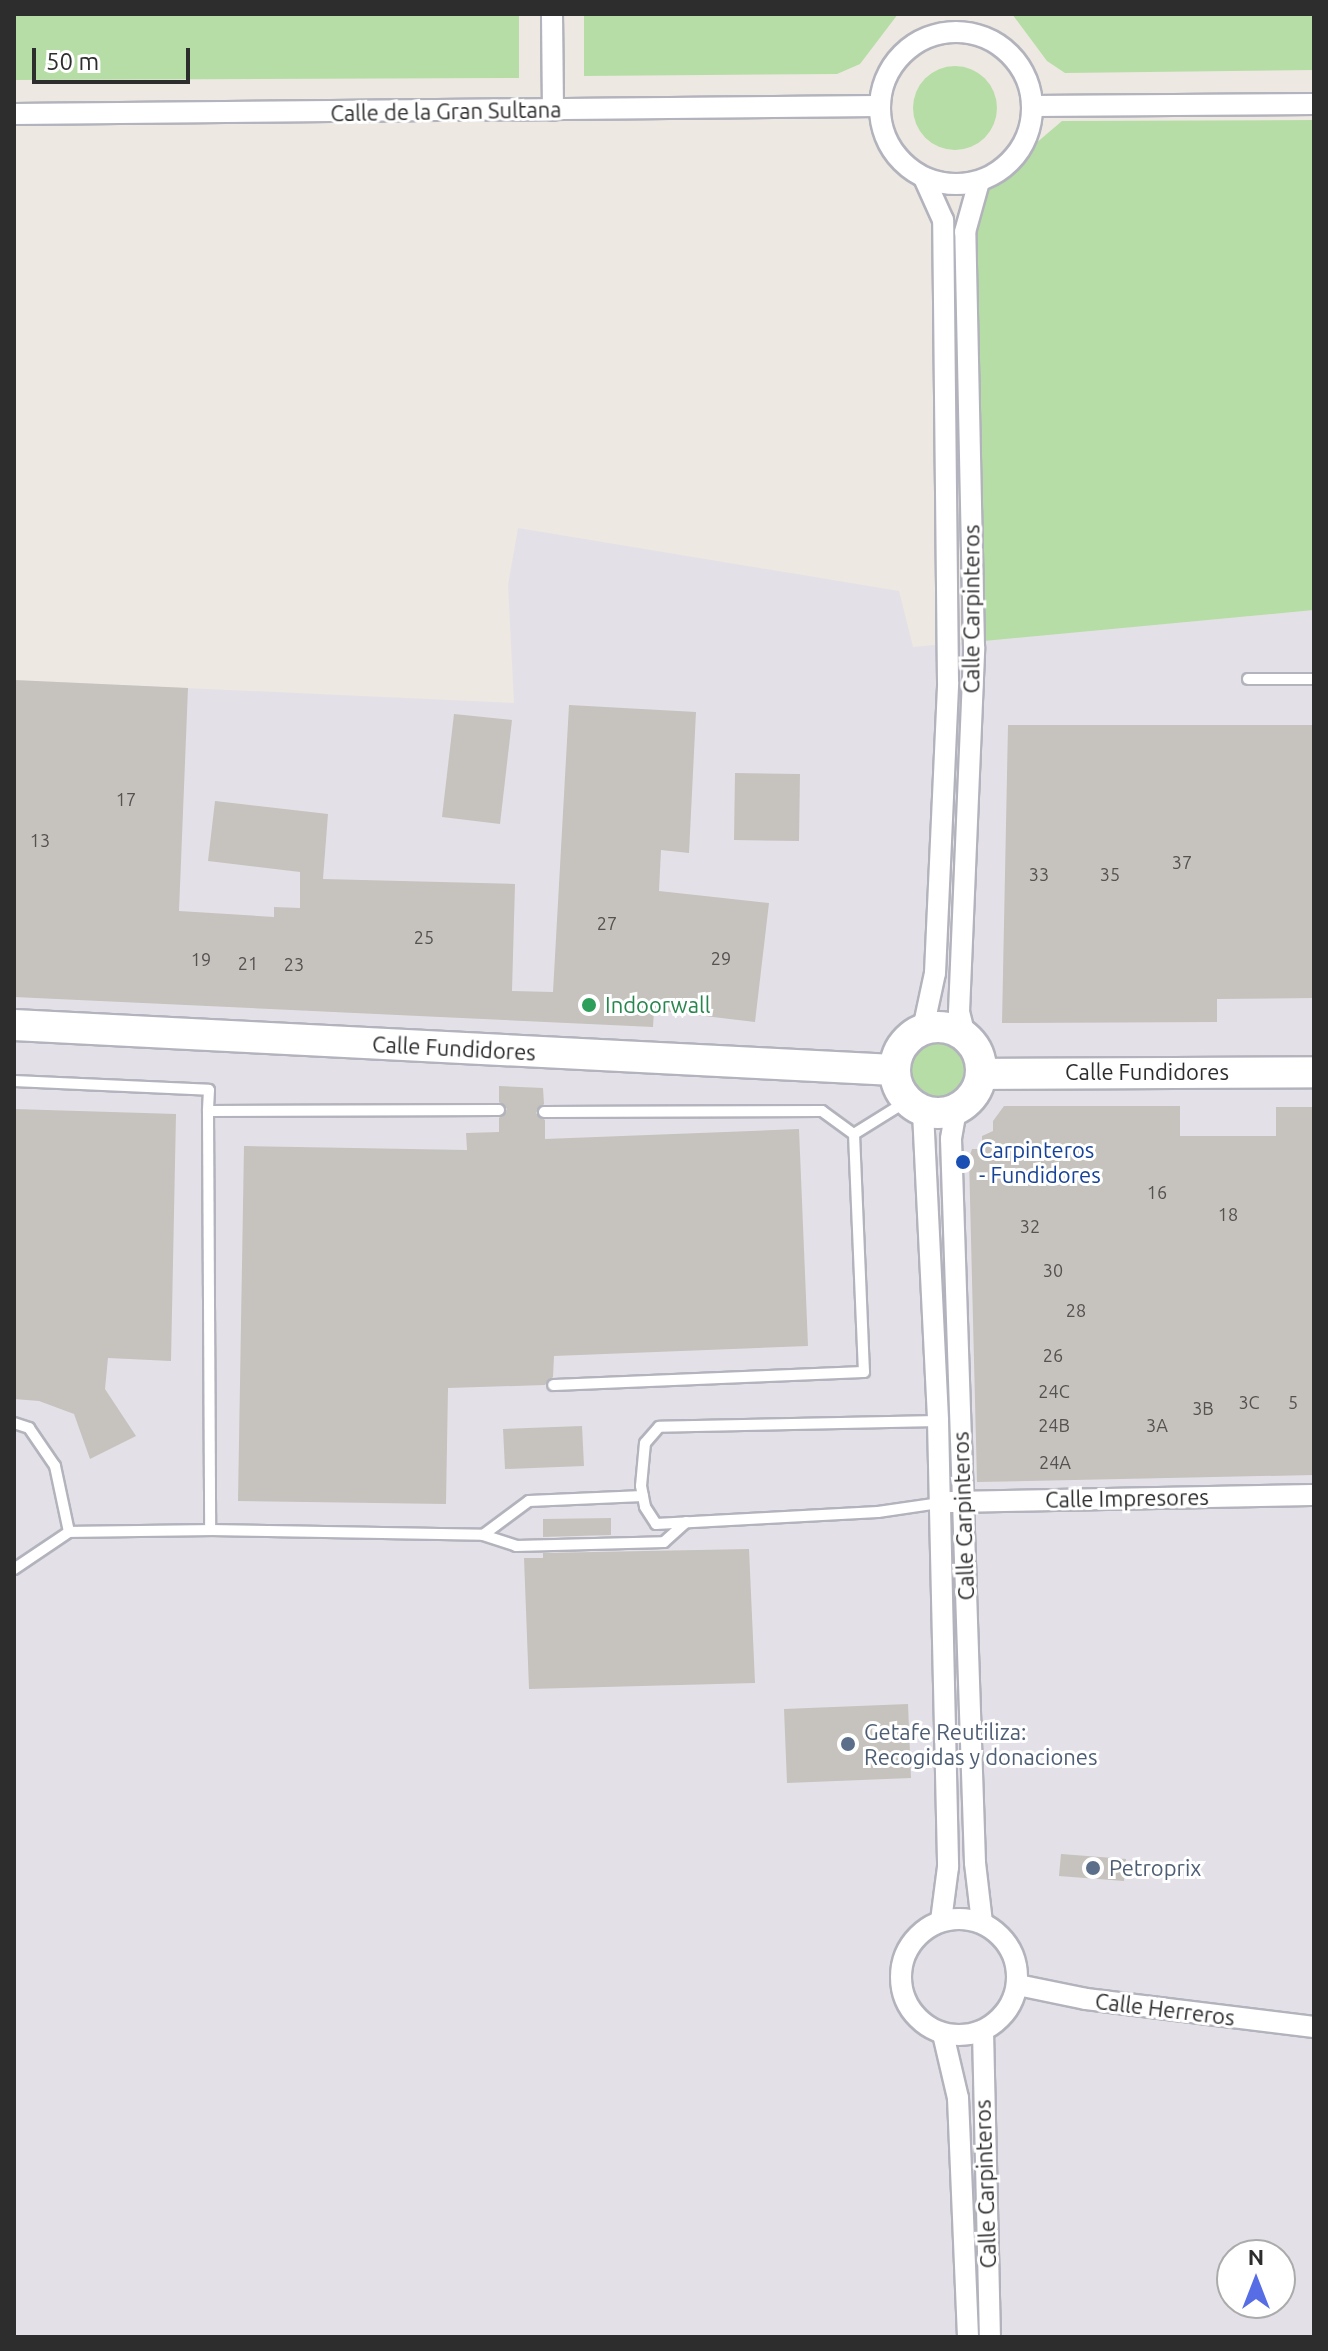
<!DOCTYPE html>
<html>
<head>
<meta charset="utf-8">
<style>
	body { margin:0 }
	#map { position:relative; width:1328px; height:2351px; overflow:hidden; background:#ede8e2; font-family:Ubuntu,sans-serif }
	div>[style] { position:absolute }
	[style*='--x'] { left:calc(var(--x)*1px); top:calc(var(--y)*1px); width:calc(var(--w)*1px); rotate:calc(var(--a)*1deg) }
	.industrial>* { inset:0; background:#e3e1e7 }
	.green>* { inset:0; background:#b6dda5 }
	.round { border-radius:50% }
	.building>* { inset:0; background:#c6c2bd }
	.roads { filter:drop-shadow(2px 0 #b2b3bc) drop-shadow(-2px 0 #b2b3bc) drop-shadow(0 2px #b2b3bc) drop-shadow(0 -2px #b2b3bc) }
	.lane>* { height:10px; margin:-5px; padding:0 5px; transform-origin:5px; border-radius:5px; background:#fff }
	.street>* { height:20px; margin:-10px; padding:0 10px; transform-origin:10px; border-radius:10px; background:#fff }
	.street>.ring { margin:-10px; padding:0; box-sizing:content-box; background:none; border:20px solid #fff; border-radius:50% }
	.secondary>* { height:30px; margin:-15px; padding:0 15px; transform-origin:15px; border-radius:15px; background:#fff }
	.secondary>.ring { margin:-15px; padding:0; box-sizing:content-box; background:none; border:30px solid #fff; border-radius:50% }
	.dots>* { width:22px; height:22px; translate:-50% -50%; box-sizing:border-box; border:4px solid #fff; border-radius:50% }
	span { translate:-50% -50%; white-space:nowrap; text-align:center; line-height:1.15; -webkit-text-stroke:6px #fff; paint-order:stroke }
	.number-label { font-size:18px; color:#535251 }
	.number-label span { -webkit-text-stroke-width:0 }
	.street-label { font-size:22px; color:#2d2d2d }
	.leisure-label { font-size:22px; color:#27864d }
	.left { translate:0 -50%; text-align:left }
	.transit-label { font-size:22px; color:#164399 }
	.service-label { font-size:22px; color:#4e5e75 }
	.frame { position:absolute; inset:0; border:16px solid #2d2d2d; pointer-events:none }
	.north { position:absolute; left:1216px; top:2239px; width:80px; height:80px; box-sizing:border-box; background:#fff; border:2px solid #ababab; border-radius:50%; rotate:0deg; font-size:22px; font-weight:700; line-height:32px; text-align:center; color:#2d2d2d }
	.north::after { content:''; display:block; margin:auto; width:28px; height:36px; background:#566de6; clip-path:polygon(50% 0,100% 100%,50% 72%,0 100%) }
	.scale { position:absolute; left:32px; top:48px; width:158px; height:36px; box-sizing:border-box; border:4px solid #2d2d2d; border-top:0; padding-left:10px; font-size:24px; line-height:28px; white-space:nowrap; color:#2d2d2d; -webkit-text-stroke:6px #fff; paint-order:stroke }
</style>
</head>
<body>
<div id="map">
	<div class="industrial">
		<i style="clip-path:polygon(evenodd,518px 528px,899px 591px,913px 647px,1314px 610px,1314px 2337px,14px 2337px,14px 680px,514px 703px,508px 585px,518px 528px,1232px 2255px,1280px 2255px,1280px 2303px,1232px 2303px,1232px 2255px)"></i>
	</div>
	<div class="green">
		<i style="clip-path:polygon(14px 14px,519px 14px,519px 78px,14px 80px)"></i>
		<i style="clip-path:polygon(584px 14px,898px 14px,860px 64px,837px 74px,584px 76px)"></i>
		<i style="clip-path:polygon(1012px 14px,1314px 14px,1314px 70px,1065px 73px,1047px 61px)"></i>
		<i class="round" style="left:913px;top:66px;width:84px;height:84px"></i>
		<i style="clip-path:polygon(1314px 120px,1314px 610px,984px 641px,975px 195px,1062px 121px)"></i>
		<i class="round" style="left:908px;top:1042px;width:56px;height:56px"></i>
	</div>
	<div class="building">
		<i style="clip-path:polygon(14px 680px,188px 688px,179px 911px,274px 917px,274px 907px,300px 908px,300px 872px,208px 861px,215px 801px,328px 814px,323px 879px,515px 884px,512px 991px,553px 992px,569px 705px,696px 712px,689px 853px,661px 850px,659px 891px,769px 903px,755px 1022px,654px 1010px,653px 1027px,14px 997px)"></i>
		<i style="clip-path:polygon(454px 714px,512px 720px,500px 824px,442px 817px)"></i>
		<i style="clip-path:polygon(1008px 725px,1314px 725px,1314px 998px,1217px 999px,1217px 1022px,1002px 1023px)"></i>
		<i style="clip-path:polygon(735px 773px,800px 774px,799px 841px,734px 840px)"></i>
		<i style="clip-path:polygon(499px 1086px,543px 1088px,544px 1104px,536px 1113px,545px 1120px,545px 1139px,799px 1129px,808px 1346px,554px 1356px,553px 1377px,545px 1385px,448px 1388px,446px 1504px,238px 1501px,244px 1146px,467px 1150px,466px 1133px,499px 1132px,499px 1118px,507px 1109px,499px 1102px)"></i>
		<i style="clip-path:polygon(1004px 1106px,1180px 1106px,1180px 1136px,1276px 1136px,1276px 1107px,1314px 1107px,1314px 1475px,977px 1482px,969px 1158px,972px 1149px,982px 1149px,982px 1136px,993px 1131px,993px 1121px)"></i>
		<i style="clip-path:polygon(14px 1109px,176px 1114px,171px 1361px,108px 1358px,105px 1389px,136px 1436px,90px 1459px,74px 1414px,39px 1401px,14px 1399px)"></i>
		<i style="clip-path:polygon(582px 1426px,584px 1466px,505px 1469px,503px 1429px)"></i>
		<i style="clip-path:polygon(611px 1518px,611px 1535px,543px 1537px,543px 1519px)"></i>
		<i style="clip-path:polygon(749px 1549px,755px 1683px,529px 1689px,524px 1558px,543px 1558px,543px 1553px)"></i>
		<i style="clip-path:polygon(908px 1704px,911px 1778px,787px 1783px,784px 1709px)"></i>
		<i style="clip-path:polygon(1061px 1854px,1126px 1859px,1124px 1881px,1059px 1876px)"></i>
	</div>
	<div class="roads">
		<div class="lane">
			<i style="--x:1248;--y:679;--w:66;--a:0"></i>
			<i style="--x:14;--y:1081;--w:195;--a:2.6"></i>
			<i style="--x:209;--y:1090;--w:21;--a:93"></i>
			<i style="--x:499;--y:1110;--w:291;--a:179.8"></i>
			<i style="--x:208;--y:1111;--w:419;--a:89.7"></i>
			<i style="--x:210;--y:1530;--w:273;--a:1"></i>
			<i style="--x:483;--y:1535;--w:57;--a:-36.5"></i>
			<i style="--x:529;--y:1501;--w:114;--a:-2.5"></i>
			<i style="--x:544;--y:1112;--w:278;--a:-0.2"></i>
			<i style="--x:822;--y:1111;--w:39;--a:36"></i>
			<i style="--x:854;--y:1134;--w:238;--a:87.6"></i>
			<i style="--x:864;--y:1372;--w:311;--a:177.6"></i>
			<i style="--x:854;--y:1134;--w:62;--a:-31.9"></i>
			<i style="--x:938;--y:1421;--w:279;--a:178.8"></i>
			<i style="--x:659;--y:1427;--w:21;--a:131"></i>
			<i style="--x:645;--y:1443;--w:43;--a:95.3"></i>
			<i style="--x:641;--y:1486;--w:21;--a:79"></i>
			<i style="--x:645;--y:1507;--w:20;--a:57"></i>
			<i style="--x:656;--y:1524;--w:222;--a:-3.1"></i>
			<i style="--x:878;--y:1512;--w:63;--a:-8.3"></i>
			<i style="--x:14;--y:1423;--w:16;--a:18"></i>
			<i style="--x:29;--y:1428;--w:46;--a:55.6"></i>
			<i style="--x:55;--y:1466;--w:67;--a:78"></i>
			<i style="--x:483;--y:1535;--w:35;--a:18"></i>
			<i style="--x:516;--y:1546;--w:148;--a:-1.5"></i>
			<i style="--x:664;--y:1542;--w:30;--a:-42"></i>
			<i style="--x:14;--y:1569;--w:66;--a:-33.9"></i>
			<i style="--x:69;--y:1532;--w:141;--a:-0.8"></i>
		</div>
		<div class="street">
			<i style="--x:552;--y:14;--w:96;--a:89.4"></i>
			<i class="ring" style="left:880px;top:32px;width:132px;height:132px"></i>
			<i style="--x:1033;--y:106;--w:281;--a:-0.4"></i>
			<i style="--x:14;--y:114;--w:864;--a:-0.53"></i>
			<i style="--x:923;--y:1029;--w:57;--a:-77.9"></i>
			<i style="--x:935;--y:973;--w:291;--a:-87.4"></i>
			<i style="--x:948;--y:682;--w:462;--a:-90.6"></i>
			<i style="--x:943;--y:220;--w:44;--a:-114.2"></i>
			<i style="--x:965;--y:1036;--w:25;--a:-104"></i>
			<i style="--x:959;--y:1012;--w:365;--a:-87.6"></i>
			<i style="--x:974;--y:647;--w:415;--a:-91.2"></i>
			<i style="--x:965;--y:232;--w:52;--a:-74.4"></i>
			<i style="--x:956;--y:1110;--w:29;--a:100"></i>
			<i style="--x:951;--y:1139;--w:724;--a:88.1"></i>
			<i style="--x:975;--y:1863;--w:60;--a:83.3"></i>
			<i style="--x:923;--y:1112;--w:309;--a:87.2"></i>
			<i style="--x:938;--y:1421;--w:446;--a:88.7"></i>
			<i style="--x:948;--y:1867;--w:54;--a:97.4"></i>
			<i style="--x:950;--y:1502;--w:364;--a:-1.1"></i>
			<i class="ring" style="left:901px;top:1919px;width:96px;height:96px"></i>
			<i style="--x:1018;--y:1985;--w:69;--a:11.6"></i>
			<i style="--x:1086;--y:1999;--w:230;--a:7"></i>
			<i style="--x:983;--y:2031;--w:306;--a:88.7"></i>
			<i style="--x:943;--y:2034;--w:66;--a:76.8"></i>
			<i style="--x:958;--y:2098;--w:239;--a:87.6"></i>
		</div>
		<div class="secondary">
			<i style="--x:14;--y:1025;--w:881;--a:2.93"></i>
			<i class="ring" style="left:895px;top:1027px;width:56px;height:56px"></i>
			<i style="--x:981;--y:1074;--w:333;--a:-0.3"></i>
		</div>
	</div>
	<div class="dots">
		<i style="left:589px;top:1005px;background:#2e9e5b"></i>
		<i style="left:963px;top:1162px;background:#1a4fb4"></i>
		<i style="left:848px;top:1744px;background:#5c6f8a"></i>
		<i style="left:1093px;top:1868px;background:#5c6f8a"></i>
	</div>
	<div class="number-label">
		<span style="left:126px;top:799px">17</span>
		<span style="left:40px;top:840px">13</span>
		<span style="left:1182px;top:862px">37</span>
		<span style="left:1039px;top:874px">33</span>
		<span style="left:1110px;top:874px">35</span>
		<span style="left:607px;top:923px">27</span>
		<span style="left:424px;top:937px">25</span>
		<span style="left:721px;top:958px">29</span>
		<span style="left:201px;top:959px">19</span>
		<span style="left:248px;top:963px">21</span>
		<span style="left:294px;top:964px">23</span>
		<span style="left:1157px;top:1192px">16</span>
		<span style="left:1228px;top:1214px">18</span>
		<span style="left:1030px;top:1226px">32</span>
		<span style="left:1053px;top:1270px">30</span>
		<span style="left:1076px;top:1310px">28</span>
		<span style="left:1053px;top:1355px">26</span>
		<span style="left:1054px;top:1391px">24C</span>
		<span style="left:1249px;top:1402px">3C</span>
		<span style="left:1293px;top:1402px">5</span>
		<span style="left:1203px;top:1408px">3B</span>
		<span style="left:1054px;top:1425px">24B</span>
		<span style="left:1157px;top:1425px">3A</span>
		<span style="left:1055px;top:1462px">24A</span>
	</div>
	<div class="street-label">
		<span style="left:446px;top:111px;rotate:-1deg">Calle de la Gran Sultana</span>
		<span style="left:971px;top:609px;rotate:-90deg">Calle Carpinteros</span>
		<span style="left:454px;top:1048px;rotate:3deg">Calle Fundidores</span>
		<span style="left:1147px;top:1072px">Calle Fundidores</span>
		<span style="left:1127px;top:1498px;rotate:-1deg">Calle Impresores</span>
		<span style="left:963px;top:1516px;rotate:-92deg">Calle Carpinteros</span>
		<span style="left:1165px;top:2009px;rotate:7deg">Calle Herreros</span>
		<span style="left:985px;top:2184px;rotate:-92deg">Calle Carpinteros</span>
	</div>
	<div class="leisure-label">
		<span class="left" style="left:605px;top:1005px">Indoorwall</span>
	</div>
	<div class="transit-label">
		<span class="left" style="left:979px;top:1162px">Carpinteros<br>- Fundidores</span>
	</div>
	<div class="service-label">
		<span class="left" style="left:864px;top:1744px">Getafe Reutiliza:<br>Recogidas y donaciones</span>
		<span class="left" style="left:1109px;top:1868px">Petroprix</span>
	</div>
	<div class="frame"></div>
	<div class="north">N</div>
	<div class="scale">50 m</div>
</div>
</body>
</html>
